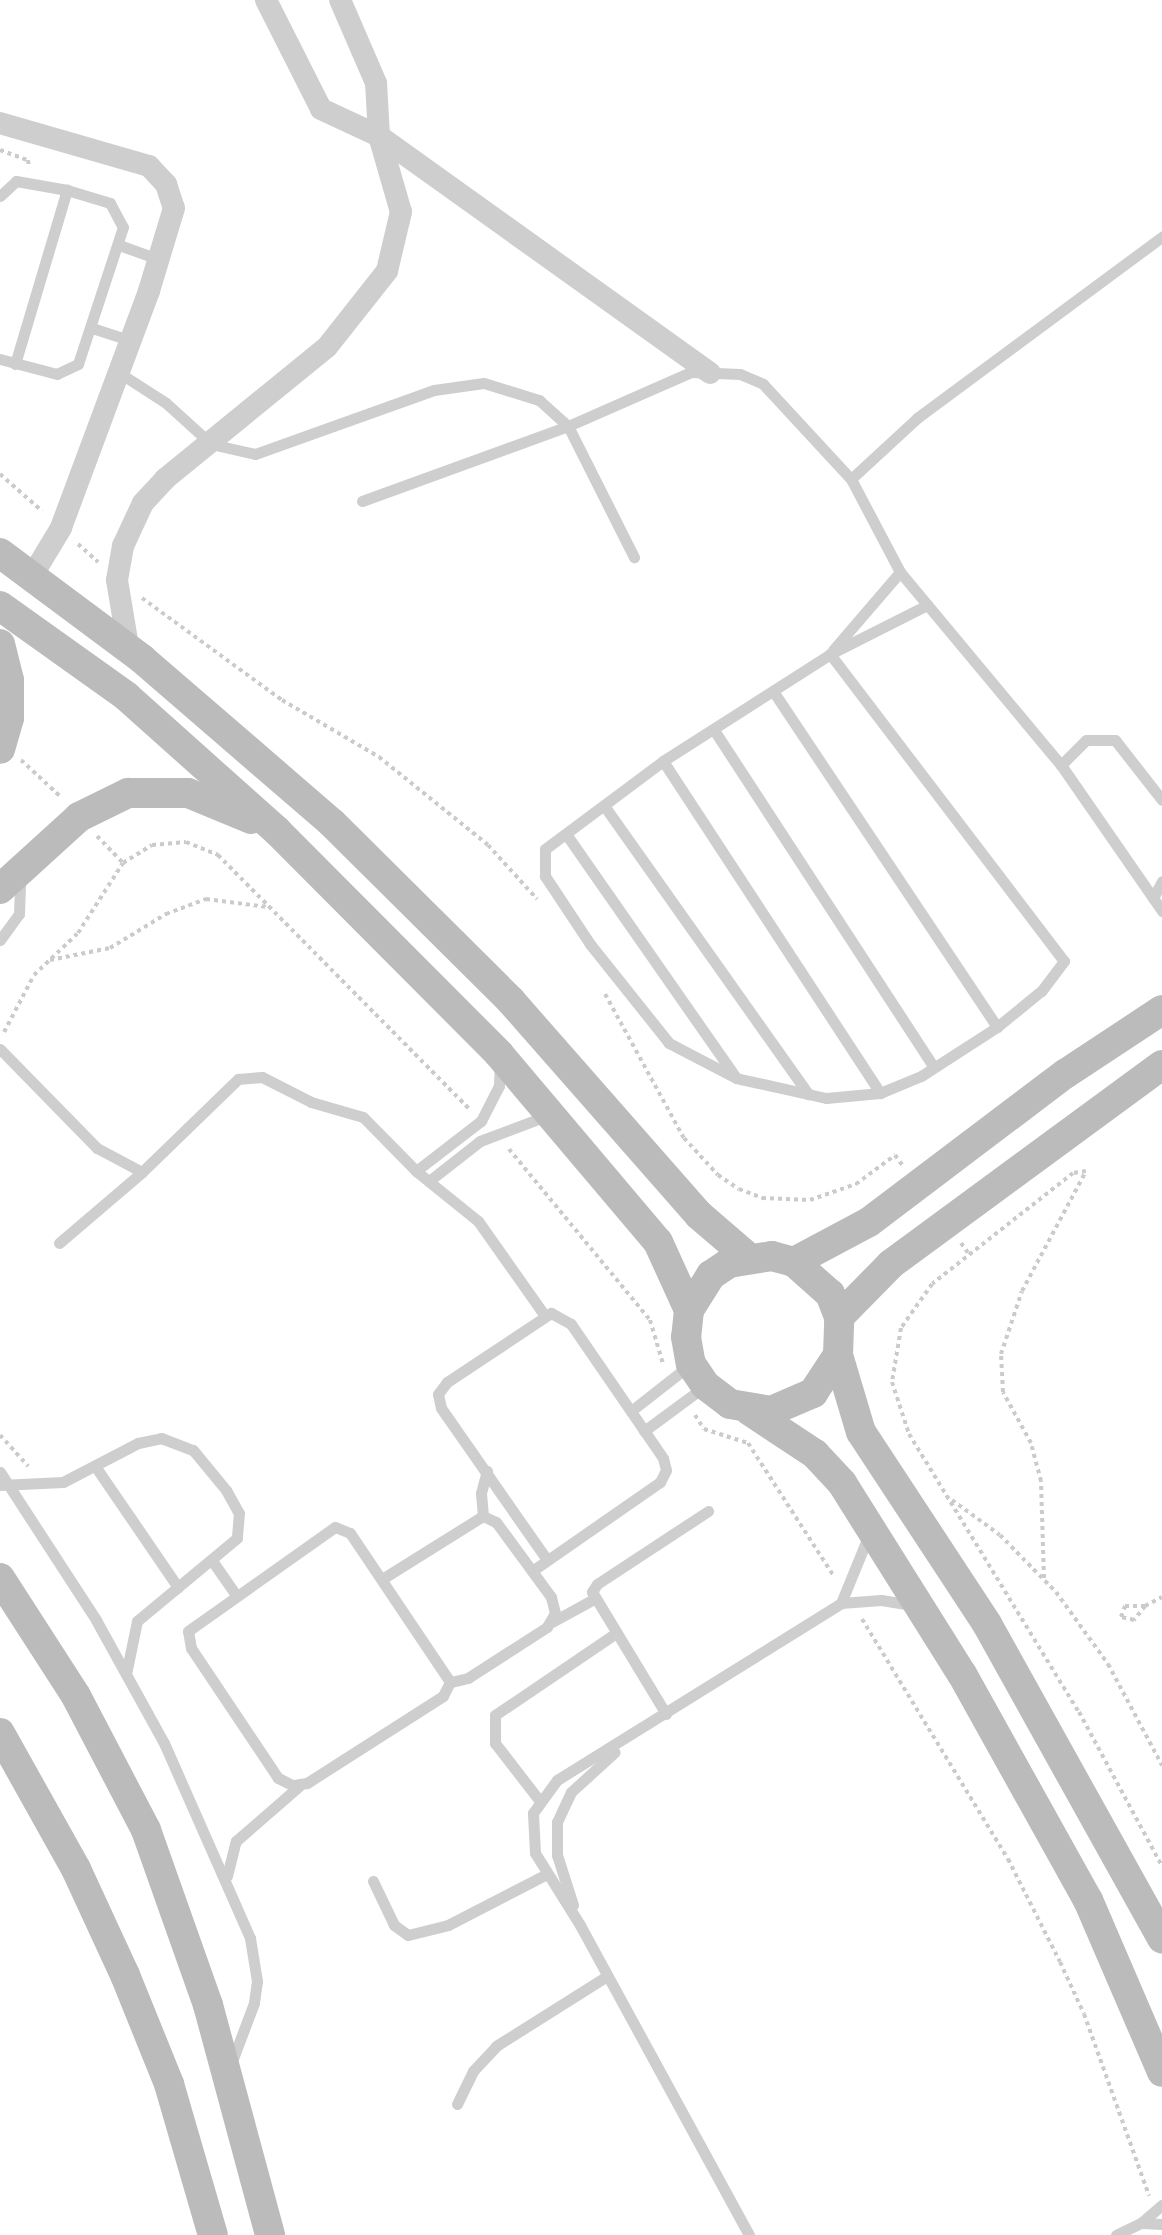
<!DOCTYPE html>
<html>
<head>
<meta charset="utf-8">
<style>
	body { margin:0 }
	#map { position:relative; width:1162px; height:2235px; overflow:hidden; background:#fff; font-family:"Space Grotesk",sans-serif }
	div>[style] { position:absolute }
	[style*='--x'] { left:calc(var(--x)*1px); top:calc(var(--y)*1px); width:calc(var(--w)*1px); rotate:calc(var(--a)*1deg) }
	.path>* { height:4px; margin-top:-2px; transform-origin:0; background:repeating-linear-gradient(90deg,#cbcbcb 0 4px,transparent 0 8px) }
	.lane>* { height:11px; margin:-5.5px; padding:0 5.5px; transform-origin:5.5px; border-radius:5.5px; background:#cecece }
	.street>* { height:22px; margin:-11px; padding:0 11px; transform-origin:11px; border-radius:11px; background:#cecece }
	.secondary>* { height:30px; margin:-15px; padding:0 15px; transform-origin:15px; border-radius:15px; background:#bbb }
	span { translate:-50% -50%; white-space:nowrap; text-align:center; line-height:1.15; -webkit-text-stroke:8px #fff; paint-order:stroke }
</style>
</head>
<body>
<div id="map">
	<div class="path">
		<i style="--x:0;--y:150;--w:30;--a:20"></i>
		<i style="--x:28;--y:160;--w:8;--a:83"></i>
		<i style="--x:0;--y:474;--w:56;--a:41.4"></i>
		<i style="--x:78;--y:544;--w:27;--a:42"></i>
		<i style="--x:142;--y:598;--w:173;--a:36.1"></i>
		<i style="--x:282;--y:700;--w:113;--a:30.4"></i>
		<i style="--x:379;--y:757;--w:140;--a:38.9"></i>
		<i style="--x:488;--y:845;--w:73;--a:47.8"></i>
		<i style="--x:21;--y:760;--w:54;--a:42.8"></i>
		<i style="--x:97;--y:836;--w:37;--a:46"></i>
		<i style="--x:50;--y:960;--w:61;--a:-11.3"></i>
		<i style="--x:110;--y:948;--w:66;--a:-31.3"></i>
		<i style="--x:166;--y:914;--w:43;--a:-20.6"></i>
		<i style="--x:206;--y:899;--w:62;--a:7.5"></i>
		<i style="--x:605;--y:994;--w:164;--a:61.3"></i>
		<i style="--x:684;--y:1138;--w:50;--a:47.4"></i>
		<i style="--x:718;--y:1175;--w:25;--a:34"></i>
		<i style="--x:739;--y:1189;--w:25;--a:21"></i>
		<i style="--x:762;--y:1198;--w:48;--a:2.4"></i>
		<i style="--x:810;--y:1200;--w:49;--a:-19.2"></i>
		<i style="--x:856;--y:1184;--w:49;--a:-36.6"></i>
		<i style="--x:895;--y:1155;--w:14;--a:54"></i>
		<i style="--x:4;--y:1032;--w:64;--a:-62.2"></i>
		<i style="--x:34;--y:975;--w:61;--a:-43.7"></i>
		<i style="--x:78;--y:933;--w:83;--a:-57.3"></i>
		<i style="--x:123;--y:863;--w:34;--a:-32"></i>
		<i style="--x:152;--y:845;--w:34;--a:-5"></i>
		<i style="--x:186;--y:842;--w:35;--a:22"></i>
		<i style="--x:218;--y:855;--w:357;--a:45.3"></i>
		<i style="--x:509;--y:1149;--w:222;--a:50.5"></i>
		<i style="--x:650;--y:1320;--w:46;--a:73.5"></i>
		<i style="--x:961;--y:1243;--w:14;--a:54"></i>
		<i style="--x:695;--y:1415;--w:17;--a:57"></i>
		<i style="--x:704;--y:1429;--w:46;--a:17.7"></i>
		<i style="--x:748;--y:1443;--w:157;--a:57.2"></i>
		<i style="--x:0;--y:1435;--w:42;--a:47.9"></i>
		<i style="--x:952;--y:1500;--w:59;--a:36.1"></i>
		<i style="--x:1000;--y:1535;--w:80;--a:45.5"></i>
		<i style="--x:1056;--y:1592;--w:89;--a:54.2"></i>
		<i style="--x:1108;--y:1664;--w:115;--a:61.9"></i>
		<i style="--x:1044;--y:1578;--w:97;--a:-91.8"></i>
		<i style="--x:1041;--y:1481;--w:39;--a:-105"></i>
		<i style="--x:1031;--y:1443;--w:58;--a:-118.8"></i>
		<i style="--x:1003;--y:1392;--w:38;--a:-93"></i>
		<i style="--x:1001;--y:1354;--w:66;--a:-71.6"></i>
		<i style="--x:1022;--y:1291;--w:136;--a:-61.9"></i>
		<i style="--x:1086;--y:1171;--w:13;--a:171"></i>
		<i style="--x:1073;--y:1173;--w:179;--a:141.8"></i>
		<i style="--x:932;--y:1284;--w:54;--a:125.2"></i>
		<i style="--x:901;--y:1328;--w:55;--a:99.5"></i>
		<i style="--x:892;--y:1382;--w:55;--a:71.9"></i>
		<i style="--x:909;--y:1434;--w:326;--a:58.6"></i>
		<i style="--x:1079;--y:1712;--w:175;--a:61.7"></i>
		<i style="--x:1145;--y:1606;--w:18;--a:128"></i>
		<i style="--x:1134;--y:1620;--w:13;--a:-167"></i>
		<i style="--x:1121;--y:1617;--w:12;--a:-70"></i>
		<i style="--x:1125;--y:1606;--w:20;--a:0"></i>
		<i style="--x:1145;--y:1606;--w:19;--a:-28"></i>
		<i style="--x:862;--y:1619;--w:281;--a:58.7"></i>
		<i style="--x:1008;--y:1859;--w:115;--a:63.2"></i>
		<i style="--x:1060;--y:1962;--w:57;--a:65.2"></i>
		<i style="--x:1084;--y:2014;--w:193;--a:70.3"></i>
	</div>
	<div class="lane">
		<i style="--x:0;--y:196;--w:22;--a:-43"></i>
		<i style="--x:16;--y:181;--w:52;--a:10"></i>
		<i style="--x:67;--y:190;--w:45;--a:16.8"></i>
		<i style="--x:110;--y:203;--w:27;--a:62"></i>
		<i style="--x:123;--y:227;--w:144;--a:108.2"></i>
		<i style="--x:78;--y:364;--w:23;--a:155"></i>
		<i style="--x:57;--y:374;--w:59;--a:-165.3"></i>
		<i style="--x:119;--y:245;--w:41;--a:19.7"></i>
		<i style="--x:92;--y:328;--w:40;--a:18"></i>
		<i style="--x:15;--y:364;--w:182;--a:-73.4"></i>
		<i style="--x:118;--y:372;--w:57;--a:32.9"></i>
		<i style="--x:166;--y:403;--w:61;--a:42.3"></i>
		<i style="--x:211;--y:444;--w:45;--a:12.8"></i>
		<i style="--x:255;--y:454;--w:190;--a:-19.7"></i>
		<i style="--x:434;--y:390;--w:50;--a:-8"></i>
		<i style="--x:484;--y:383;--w:58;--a:17.2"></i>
		<i style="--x:539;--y:400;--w:39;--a:42"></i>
		<i style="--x:568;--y:426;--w:147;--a:63.3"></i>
		<i style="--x:851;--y:479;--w:90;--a:-42.7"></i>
		<i style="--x:917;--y:418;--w:305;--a:-36.5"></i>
		<i style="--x:362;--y:501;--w:219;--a:-20"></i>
		<i style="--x:568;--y:426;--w:134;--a:-23.7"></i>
		<i style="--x:691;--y:372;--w:49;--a:2.3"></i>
		<i style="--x:740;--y:374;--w:25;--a:23"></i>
		<i style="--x:763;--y:384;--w:129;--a:47.2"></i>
		<i style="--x:851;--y:479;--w:105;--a:62.2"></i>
		<i style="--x:900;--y:572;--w:251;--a:50.2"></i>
		<i style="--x:1061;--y:765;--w:178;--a:55.3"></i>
		<i style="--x:833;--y:650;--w:103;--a:-49.3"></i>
		<i style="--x:830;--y:654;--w:386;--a:52.7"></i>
		<i style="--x:1064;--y:961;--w:38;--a:127"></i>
		<i style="--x:1041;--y:991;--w:57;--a:140.7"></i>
		<i style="--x:997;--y:1027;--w:90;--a:147.2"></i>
		<i style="--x:921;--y:1076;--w:44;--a:157.5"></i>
		<i style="--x:880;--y:1093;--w:54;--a:174.7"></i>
		<i style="--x:826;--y:1098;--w:92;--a:-167.5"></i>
		<i style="--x:736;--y:1078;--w:76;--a:-152.4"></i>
		<i style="--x:669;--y:1043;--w:127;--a:-128.6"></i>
		<i style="--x:590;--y:944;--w:82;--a:-123.5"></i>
		<i style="--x:545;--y:876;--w:27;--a:-90"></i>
		<i style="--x:545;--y:849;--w:147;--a:-36.7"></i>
		<i style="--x:663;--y:761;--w:198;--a:-32.6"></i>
		<i style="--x:830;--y:654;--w:109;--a:-26.8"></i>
		<i style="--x:773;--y:691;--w:404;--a:56.3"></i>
		<i style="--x:714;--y:730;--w:402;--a:56.9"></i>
		<i style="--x:663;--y:761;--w:397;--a:56.8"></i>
		<i style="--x:1061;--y:765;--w:35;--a:-45"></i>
		<i style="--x:1086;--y:740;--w:29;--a:0"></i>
		<i style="--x:1115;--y:740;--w:76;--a:51.9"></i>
		<i style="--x:605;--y:807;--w:352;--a:54.7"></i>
		<i style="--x:566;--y:834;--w:295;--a:55.1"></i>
		<i style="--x:1153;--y:898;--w:19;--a:-62"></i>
		<i style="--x:0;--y:940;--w:32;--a:-54"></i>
		<i style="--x:19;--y:914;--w:38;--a:-88"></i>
		<i style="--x:0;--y:1049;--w:139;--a:45.6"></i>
		<i style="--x:97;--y:1148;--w:51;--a:28.1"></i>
		<i style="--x:142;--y:1172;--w:134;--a:-44.1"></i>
		<i style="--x:238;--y:1079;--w:24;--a:-5"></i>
		<i style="--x:262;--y:1077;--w:55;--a:27"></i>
		<i style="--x:311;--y:1102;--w:54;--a:16.1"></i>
		<i style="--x:363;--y:1117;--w:76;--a:45.5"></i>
		<i style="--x:416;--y:1171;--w:80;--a:38.9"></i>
		<i style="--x:478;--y:1221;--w:116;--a:54.8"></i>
		<i style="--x:416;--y:1171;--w:82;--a:-37.6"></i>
		<i style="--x:481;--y:1121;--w:39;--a:-63"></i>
		<i style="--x:499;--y:1086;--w:23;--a:-88"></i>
		<i style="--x:429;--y:1181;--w:65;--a:-38.1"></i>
		<i style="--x:480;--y:1141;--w:71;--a:-20.7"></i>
		<i style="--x:59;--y:1243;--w:109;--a:-40.5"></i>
		<i style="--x:631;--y:1411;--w:76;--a:-38.1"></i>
		<i style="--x:644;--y:1431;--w:76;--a:-36.4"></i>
		<i style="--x:95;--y:1466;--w:147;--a:55.6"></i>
		<i style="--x:0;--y:1472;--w:176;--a:57"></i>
		<i style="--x:96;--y:1620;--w:141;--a:61.1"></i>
		<i style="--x:164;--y:1743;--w:213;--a:66.2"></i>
		<i style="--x:250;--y:1938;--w:44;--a:80.8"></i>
		<i style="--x:257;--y:1981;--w:22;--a:98"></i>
		<i style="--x:254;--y:2003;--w:65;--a:110.7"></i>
		<i style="--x:0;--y:1485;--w:63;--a:-2.7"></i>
		<i style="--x:63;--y:1482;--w:85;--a:-27.5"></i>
		<i style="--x:138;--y:1443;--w:24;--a:-12"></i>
		<i style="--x:161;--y:1438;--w:34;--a:21"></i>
		<i style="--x:193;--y:1450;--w:52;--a:50.5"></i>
		<i style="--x:226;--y:1490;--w:26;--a:61"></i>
		<i style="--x:239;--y:1513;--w:25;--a:95"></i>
		<i style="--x:237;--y:1538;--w:130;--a:140.3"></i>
		<i style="--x:137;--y:1621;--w:54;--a:101.7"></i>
		<i style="--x:483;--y:1516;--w:23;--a:-95"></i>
		<i style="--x:481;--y:1493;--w:23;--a:-75"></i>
		<i style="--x:335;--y:1527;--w:16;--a:22"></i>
		<i style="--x:350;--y:1533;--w:179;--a:56.1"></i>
		<i style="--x:450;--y:1682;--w:16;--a:117"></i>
		<i style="--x:443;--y:1696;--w:161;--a:147.4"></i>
		<i style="--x:307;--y:1783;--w:15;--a:172"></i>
		<i style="--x:292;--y:1785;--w:16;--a:-153"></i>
		<i style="--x:278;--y:1778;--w:156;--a:-123.8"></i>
		<i style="--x:191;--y:1648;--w:17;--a:-100"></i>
		<i style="--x:188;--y:1631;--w:180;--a:-35.3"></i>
		<i style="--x:213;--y:1562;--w:40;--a:55.1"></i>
		<i style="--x:532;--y:1571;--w:156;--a:-34.8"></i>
		<i style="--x:660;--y:1482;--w:13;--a:-63"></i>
		<i style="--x:666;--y:1470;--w:12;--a:-104"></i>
		<i style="--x:663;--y:1458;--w:163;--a:-124.5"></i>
		<i style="--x:571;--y:1324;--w:23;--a:-151"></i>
		<i style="--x:551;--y:1313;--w:125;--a:146.4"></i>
		<i style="--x:447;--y:1382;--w:15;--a:127"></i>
		<i style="--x:438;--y:1394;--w:14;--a:78"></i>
		<i style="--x:441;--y:1408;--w:185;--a:55.1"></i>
		<i style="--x:382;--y:1579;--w:119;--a:-32"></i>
		<i style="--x:483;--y:1516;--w:14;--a:25"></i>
		<i style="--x:496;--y:1522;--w:93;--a:53.7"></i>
		<i style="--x:551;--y:1597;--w:16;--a:76"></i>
		<i style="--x:555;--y:1613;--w:16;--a:120"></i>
		<i style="--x:547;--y:1627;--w:94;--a:147.2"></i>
		<i style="--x:468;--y:1678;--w:18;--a:167"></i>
		<i style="--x:841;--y:1603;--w:71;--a:-67.8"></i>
		<i style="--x:552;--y:1622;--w:48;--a:-28.7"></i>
		<i style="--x:666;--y:1714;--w:143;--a:-121.2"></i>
		<i style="--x:592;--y:1592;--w:9;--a:-58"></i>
		<i style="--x:597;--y:1584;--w:133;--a:-33.3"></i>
		<i style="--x:539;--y:1800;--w:72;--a:-127.7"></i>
		<i style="--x:495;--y:1743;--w:28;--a:-90"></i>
		<i style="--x:495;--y:1715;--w:146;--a:-34.1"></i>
		<i style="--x:227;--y:1876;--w:36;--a:-76"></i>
		<i style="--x:236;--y:1841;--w:84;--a:-41.1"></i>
		<i style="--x:373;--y:1881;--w:49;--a:64.5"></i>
		<i style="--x:394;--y:1925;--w:17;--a:36"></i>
		<i style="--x:408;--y:1935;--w:41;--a:-14"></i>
		<i style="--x:448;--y:1925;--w:111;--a:-27.3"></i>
		<i style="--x:573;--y:1905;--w:52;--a:-107.7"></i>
		<i style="--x:557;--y:1855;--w:33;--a:-90"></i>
		<i style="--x:557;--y:1822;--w:33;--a:-65"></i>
		<i style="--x:571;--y:1792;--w:59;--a:-42.3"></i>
		<i style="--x:457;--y:2104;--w:37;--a:-64"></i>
		<i style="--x:473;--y:2071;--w:34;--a:-47"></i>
		<i style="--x:496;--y:2046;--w:131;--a:-32.2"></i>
		<i style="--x:1142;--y:2223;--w:20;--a:3"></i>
		<i style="--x:749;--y:2235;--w:353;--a:-118.6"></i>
		<i style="--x:580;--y:1925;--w:85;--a:-122"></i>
		<i style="--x:535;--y:1853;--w:40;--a:-92.9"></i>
		<i style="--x:533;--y:1813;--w:41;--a:-54"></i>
		<i style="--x:557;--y:1780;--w:335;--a:-31.9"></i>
		<i style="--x:841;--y:1603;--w:40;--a:-4.3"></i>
		<i style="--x:881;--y:1600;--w:30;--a:9"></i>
		<i style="--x:1116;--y:2235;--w:28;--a:-26"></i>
		<i style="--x:1141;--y:2223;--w:28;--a:-41"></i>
	</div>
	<div class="street">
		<i style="--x:266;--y:0;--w:122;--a:63.2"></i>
		<i style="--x:321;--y:109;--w:64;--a:25"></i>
		<i style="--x:379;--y:136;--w:407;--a:35.6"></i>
		<i style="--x:0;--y:123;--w:155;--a:16.1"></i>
		<i style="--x:149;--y:166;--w:25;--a:47"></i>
		<i style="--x:166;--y:184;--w:25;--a:72"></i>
		<i style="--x:174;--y:208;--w:87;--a:106.8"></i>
		<i style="--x:149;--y:291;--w:253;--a:110.4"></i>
		<i style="--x:61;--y:528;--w:56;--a:121.1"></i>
		<i style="--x:129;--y:652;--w:73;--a:-99.5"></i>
		<i style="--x:117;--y:580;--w:35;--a:-80"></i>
		<i style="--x:123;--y:546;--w:47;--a:-65.1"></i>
		<i style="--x:143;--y:503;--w:33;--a:-47"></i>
		<i style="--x:165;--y:479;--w:209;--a:-39.2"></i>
		<i style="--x:327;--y:347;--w:97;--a:-51.7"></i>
		<i style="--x:387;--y:271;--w:61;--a:-76.7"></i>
		<i style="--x:401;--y:212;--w:79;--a:-106.1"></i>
		<i style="--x:379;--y:136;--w:53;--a:-93.2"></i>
		<i style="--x:376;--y:83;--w:90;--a:-113.4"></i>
	</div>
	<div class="secondary">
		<i style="--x:0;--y:553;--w:177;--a:36.7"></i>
		<i style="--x:142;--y:659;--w:251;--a:40.8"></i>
		<i style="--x:332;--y:823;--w:252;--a:44.8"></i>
		<i style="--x:511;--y:1001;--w:285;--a:48.7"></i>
		<i style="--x:699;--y:1215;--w:65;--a:40.6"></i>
		<i style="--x:0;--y:606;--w:155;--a:35.5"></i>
		<i style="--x:126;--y:696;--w:203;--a:41.8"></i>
		<i style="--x:277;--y:831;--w:315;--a:45.1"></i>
		<i style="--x:499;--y:1054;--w:246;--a:49.8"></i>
		<i style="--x:658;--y:1242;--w:75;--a:65.5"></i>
		<i style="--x:689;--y:1310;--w:27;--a:96"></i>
		<i style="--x:686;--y:1337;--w:27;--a:80"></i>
		<i style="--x:691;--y:1364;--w:25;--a:56"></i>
		<i style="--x:705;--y:1385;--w:31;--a:37"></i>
		<i style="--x:730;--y:1404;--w:42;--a:9.7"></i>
		<i style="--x:771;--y:1411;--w:46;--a:-23.2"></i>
		<i style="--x:813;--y:1393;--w:45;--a:-56.7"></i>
		<i style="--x:838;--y:1355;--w:38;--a:-88"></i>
		<i style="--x:839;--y:1317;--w:25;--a:-111"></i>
		<i style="--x:830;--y:1294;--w:48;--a:-138.4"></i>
		<i style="--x:794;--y:1262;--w:23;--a:-165"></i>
		<i style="--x:772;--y:1256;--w:44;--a:170.8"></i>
		<i style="--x:729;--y:1263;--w:22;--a:146"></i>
		<i style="--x:711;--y:1275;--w:41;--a:122.2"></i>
		<i style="--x:0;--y:644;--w:37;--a:76"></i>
		<i style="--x:9;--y:680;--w:38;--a:90"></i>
		<i style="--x:9;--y:718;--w:32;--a:106"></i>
		<i style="--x:0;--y:889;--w:107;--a:-42.3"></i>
		<i style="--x:79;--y:817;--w:55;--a:-26.1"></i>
		<i style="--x:128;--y:793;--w:60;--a:0"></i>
		<i style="--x:188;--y:793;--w:68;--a:22.4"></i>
		<i style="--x:794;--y:1262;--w:85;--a:-28.1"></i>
		<i style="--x:869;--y:1222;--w:246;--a:-37.1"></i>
		<i style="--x:1065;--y:1074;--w:116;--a:-33.4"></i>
		<i style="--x:839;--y:1317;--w:74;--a:-45.5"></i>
		<i style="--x:891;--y:1264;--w:336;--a:-36.3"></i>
		<i style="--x:838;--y:1355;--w:80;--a:73.4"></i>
		<i style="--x:861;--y:1432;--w:230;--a:56.7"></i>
		<i style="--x:987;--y:1624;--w:360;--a:60.9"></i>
		<i style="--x:750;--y:1411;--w:78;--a:33.5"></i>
		<i style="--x:815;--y:1454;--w:40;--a:47"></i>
		<i style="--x:842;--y:1483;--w:226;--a:57.9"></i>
		<i style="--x:962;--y:1674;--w:259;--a:60.9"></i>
		<i style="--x:1088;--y:1900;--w:187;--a:66.7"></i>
		<i style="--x:0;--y:1578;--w:140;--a:57.2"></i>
		<i style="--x:76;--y:1696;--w:151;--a:62.4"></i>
		<i style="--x:146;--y:1830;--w:186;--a:70.5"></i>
		<i style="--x:208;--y:2005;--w:238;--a:74.9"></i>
		<i style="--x:0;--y:1733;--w:156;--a:60.8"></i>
		<i style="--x:76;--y:1869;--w:117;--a:65.2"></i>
		<i style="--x:125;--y:1975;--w:118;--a:68"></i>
		<i style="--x:169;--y:2084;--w:157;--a:73.8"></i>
	</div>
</div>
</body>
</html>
